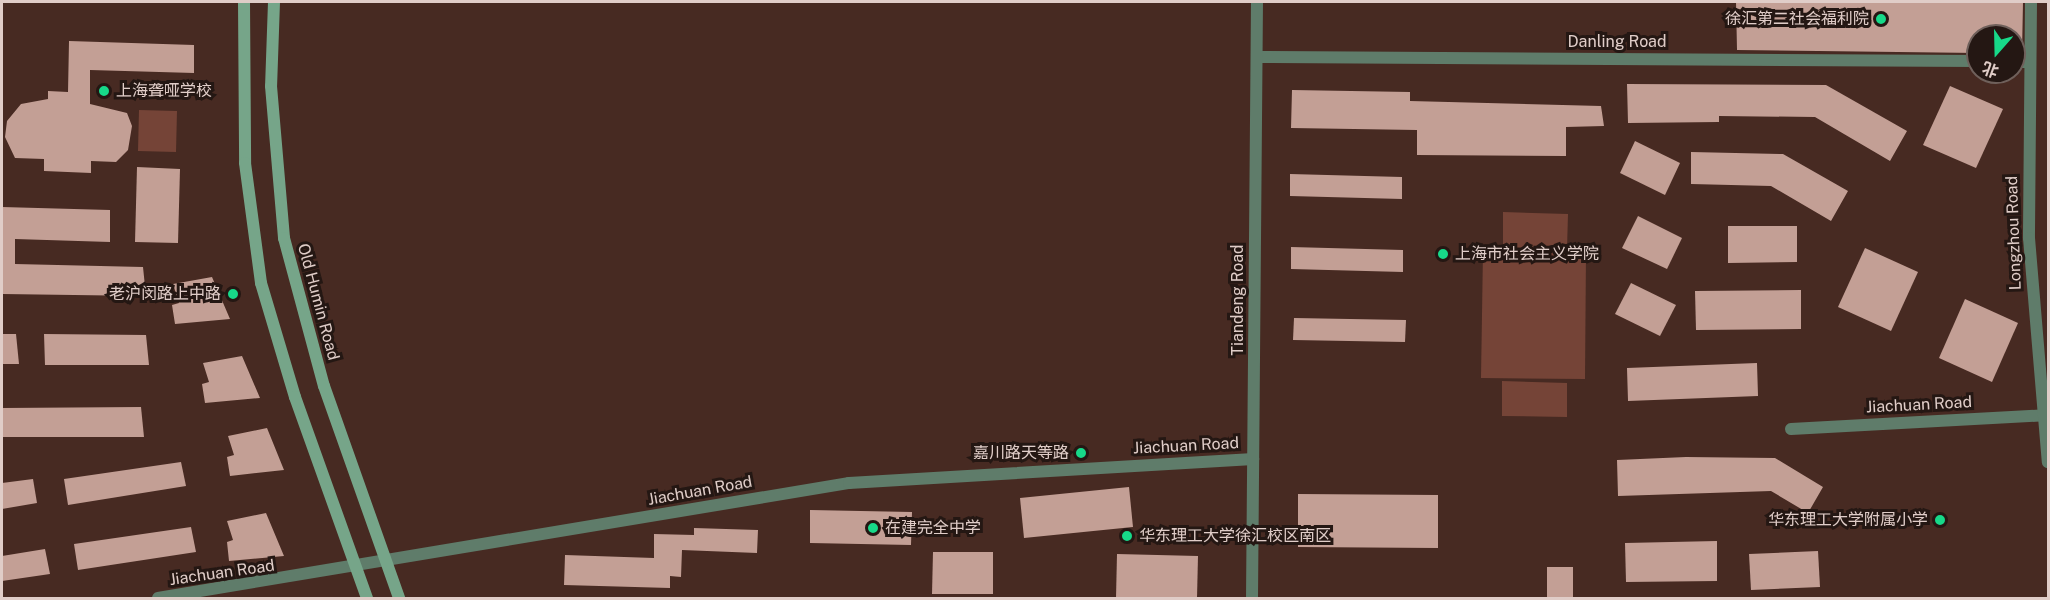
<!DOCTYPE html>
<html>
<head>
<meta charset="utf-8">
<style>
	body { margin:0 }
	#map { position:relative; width:2050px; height:600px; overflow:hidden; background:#472a22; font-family:"Public Sans","Noto Sans SC",sans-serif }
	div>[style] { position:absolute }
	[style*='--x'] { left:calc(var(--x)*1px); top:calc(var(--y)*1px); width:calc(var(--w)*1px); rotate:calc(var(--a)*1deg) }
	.green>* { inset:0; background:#754437 }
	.building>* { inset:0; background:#c39f95 }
	.minor>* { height:12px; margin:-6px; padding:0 6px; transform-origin:6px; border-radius:6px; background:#5f7c6a }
	.tertiary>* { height:12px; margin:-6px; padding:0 6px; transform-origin:6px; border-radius:6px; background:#5f7c6a }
	.secondary>* { height:12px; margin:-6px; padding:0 6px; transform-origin:6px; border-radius:6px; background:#76a589 }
	.dots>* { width:16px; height:16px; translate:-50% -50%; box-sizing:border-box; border:3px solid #241713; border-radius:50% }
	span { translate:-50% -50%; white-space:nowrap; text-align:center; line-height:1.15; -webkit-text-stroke:6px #241713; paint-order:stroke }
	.poi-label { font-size:16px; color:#e0cdc8 }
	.right { translate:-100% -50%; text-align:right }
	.left { translate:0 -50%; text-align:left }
	.street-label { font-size:16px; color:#e0cdc8 }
	.frame { position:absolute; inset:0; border:3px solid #e0cdc8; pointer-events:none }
	.north { position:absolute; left:1966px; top:24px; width:60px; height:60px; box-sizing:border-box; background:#241713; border:2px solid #6f605b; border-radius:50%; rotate:200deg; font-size:16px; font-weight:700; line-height:24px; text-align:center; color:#e0cdc8 }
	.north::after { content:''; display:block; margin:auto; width:21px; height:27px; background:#17d989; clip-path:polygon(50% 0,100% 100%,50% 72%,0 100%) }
</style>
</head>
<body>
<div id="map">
	<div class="green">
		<i style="clip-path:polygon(139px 110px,177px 111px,176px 152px,138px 151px)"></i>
		<i style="clip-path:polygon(1503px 212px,1568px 214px,1567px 249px,1503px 247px)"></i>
		<i style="clip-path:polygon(1483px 251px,1586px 253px,1585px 379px,1481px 378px)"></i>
		<i style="clip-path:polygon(1502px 381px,1567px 383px,1567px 417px,1502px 416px)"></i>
	</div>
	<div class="building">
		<i style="clip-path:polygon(1736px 2px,2023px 2px,2022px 54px,2014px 54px,2014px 36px,1978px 36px,1978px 53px,1737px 50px)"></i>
		<i style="clip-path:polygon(69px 41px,194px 45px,194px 73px,90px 70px,90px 104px,127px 113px,132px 126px,128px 150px,116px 162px,91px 161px,91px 173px,44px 171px,44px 159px,15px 158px,5px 137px,7px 121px,21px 104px,48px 99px,48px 91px,68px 92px)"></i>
		<i style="clip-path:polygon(1627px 84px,1826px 85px,1907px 131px,1890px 161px,1815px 117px,1719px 116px,1719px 122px,1628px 123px)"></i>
		<i style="clip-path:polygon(1950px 86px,2003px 109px,1976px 168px,1923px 145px)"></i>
		<i style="clip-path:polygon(1292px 90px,1410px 92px,1410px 101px,1601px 106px,1604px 126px,1566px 127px,1566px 156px,1417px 155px,1417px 130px,1291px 128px)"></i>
		<i style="clip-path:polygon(1635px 141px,1680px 163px,1665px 195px,1620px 173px)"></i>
		<i style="clip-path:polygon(1691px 152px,1783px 154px,1848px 191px,1831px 221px,1771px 186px,1691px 184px)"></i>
		<i style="clip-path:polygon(137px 167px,180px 169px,178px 243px,135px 242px)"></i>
		<i style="clip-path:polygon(1290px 174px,1402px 177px,1402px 199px,1290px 196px)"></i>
		<i style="clip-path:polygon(2px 207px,110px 210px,110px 242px,15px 239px,15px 264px,143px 267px,146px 296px,2px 294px)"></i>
		<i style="clip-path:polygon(1638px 216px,1682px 238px,1667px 269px,1622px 248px)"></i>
		<i style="clip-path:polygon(1728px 226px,1797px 226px,1797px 262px,1728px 263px)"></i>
		<i style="clip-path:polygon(1291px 247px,1403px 250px,1403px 272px,1291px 269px)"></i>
		<i style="clip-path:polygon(1865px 248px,1918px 272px,1891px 331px,1838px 307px)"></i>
		<i style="clip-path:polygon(212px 277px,230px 319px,175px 324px,172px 305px,179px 303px,173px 284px)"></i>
		<i style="clip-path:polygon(1631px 283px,1676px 305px,1660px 336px,1615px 314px)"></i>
		<i style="clip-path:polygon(1801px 290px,1801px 329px,1696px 330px,1695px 291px)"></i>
		<i style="clip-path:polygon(1965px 299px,2018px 323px,1992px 382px,1939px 358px)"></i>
		<i style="clip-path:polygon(1294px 318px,1406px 320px,1405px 342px,1293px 340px)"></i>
		<i style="clip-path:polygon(2px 334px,16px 334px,19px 364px,2px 364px)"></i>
		<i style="clip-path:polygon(44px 334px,146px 335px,149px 365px,45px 365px)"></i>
		<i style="clip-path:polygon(242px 356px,260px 398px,205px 403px,202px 384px,209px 382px,203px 363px)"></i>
		<i style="clip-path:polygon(1757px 363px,1758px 396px,1628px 401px,1627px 368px)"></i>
		<i style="clip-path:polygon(141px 407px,144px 437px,2px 437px,2px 408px)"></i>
		<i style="clip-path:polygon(267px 428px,284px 470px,230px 476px,227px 457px,234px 455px,228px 436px)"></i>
		<i style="clip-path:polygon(1686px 457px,1775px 458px,1823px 487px,1808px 513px,1771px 491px,1618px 496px,1617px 460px)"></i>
		<i style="clip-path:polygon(181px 462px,186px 486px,68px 505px,64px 479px)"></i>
		<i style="clip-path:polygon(33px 479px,37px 503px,2px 509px,2px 483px)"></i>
		<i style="clip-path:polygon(1129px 487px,1133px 527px,1024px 538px,1020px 498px)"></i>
		<i style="clip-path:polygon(1298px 494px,1438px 495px,1438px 548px,1298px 547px)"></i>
		<i style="clip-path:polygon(810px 510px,912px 512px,911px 545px,810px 543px)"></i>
		<i style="clip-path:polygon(266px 513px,284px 556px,229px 561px,227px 542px,233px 540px,227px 521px)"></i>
		<i style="clip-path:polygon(191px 527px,196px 552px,78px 570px,74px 544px)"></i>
		<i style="clip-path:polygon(694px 528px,758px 530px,757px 553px,682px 550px,681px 577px,670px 576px,670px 588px,564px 585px,565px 555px,654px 558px,654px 534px,694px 535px)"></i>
		<i style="clip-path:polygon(1717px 541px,1717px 581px,1626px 582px,1625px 543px)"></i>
		<i style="clip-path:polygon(45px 549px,50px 574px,2px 581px,2px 556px)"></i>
		<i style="clip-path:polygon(1818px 551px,1820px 587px,1751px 590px,1749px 554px)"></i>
		<i style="clip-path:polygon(933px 552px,993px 552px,993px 594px,932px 594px)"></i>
		<i style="clip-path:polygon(1117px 554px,1198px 556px,1197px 598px,1116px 598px)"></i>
		<i style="clip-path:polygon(1547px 567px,1573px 567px,1573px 598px,1547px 598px)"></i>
	</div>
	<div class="minor">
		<i style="--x:1257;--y:57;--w:721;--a:0.32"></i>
		<i style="--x:2014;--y:62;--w:15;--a:0"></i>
		<i style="--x:1791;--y:429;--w:257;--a:-3.1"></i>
		<i style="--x:158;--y:598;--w:701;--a:-9.45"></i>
		<i style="--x:849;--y:483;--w:405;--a:-3.4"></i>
		<i style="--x:1252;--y:598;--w:596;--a:-89.52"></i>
	</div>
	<div class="tertiary">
		<i style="--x:2031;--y:2;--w:236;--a:90.5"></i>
		<i style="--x:2029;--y:238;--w:225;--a:85.2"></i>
	</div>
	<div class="secondary">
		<i style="--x:244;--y:2;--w:161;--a:89.6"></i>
		<i style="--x:245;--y:163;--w:121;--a:82.4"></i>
		<i style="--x:261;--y:283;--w:119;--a:73.4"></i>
		<i style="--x:295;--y:397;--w:214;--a:70.3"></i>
		<i style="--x:274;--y:2;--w:84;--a:92"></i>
		<i style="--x:271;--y:86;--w:153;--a:85.1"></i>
		<i style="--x:284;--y:238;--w:153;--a:74.9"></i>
		<i style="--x:324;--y:386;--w:225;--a:70.5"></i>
	</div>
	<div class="dots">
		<i style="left:1881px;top:19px;background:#17d989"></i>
		<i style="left:104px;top:91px;background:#17d989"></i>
		<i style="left:1443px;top:254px;background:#17d989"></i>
		<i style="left:233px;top:294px;background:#17d989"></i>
		<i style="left:1081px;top:453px;background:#17d989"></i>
		<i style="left:1940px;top:520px;background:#17d989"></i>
		<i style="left:873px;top:528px;background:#17d989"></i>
		<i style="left:1127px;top:536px;background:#17d989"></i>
	</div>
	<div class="poi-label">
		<span class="right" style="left:1869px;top:19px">徐汇第二社会福利院</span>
		<span class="left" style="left:116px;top:91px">上海聋哑学校</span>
		<span class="left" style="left:1455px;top:254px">上海市社会主义学院</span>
		<span class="right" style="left:221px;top:294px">老沪闵路上中路</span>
		<span class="right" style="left:1069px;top:453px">嘉川路天等路</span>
		<span class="right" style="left:1928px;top:520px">华东理工大学附属小学</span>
		<span class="left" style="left:885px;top:528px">在建完全中学</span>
		<span class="left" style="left:1139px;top:536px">华东理工大学徐汇校区南区</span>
	</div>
	<div class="street-label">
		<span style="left:1617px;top:42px">Danling Road</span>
		<span style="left:2014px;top:233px;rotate:-92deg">Longzhou Road</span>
		<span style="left:1238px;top:300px;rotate:-90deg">Tiandeng Road</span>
		<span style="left:318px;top:302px;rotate:75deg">Old Humin Road</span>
		<span style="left:1919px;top:405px;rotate:-3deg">Jiachuan Road</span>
		<span style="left:1186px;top:446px;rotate:-3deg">Jiachuan Road</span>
		<span style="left:700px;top:491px;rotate:-10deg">Jiachuan Road</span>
		<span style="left:222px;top:573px;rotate:-8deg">Jiachuan Road</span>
	</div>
	<div class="frame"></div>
	<div class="north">北</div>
</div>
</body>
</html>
